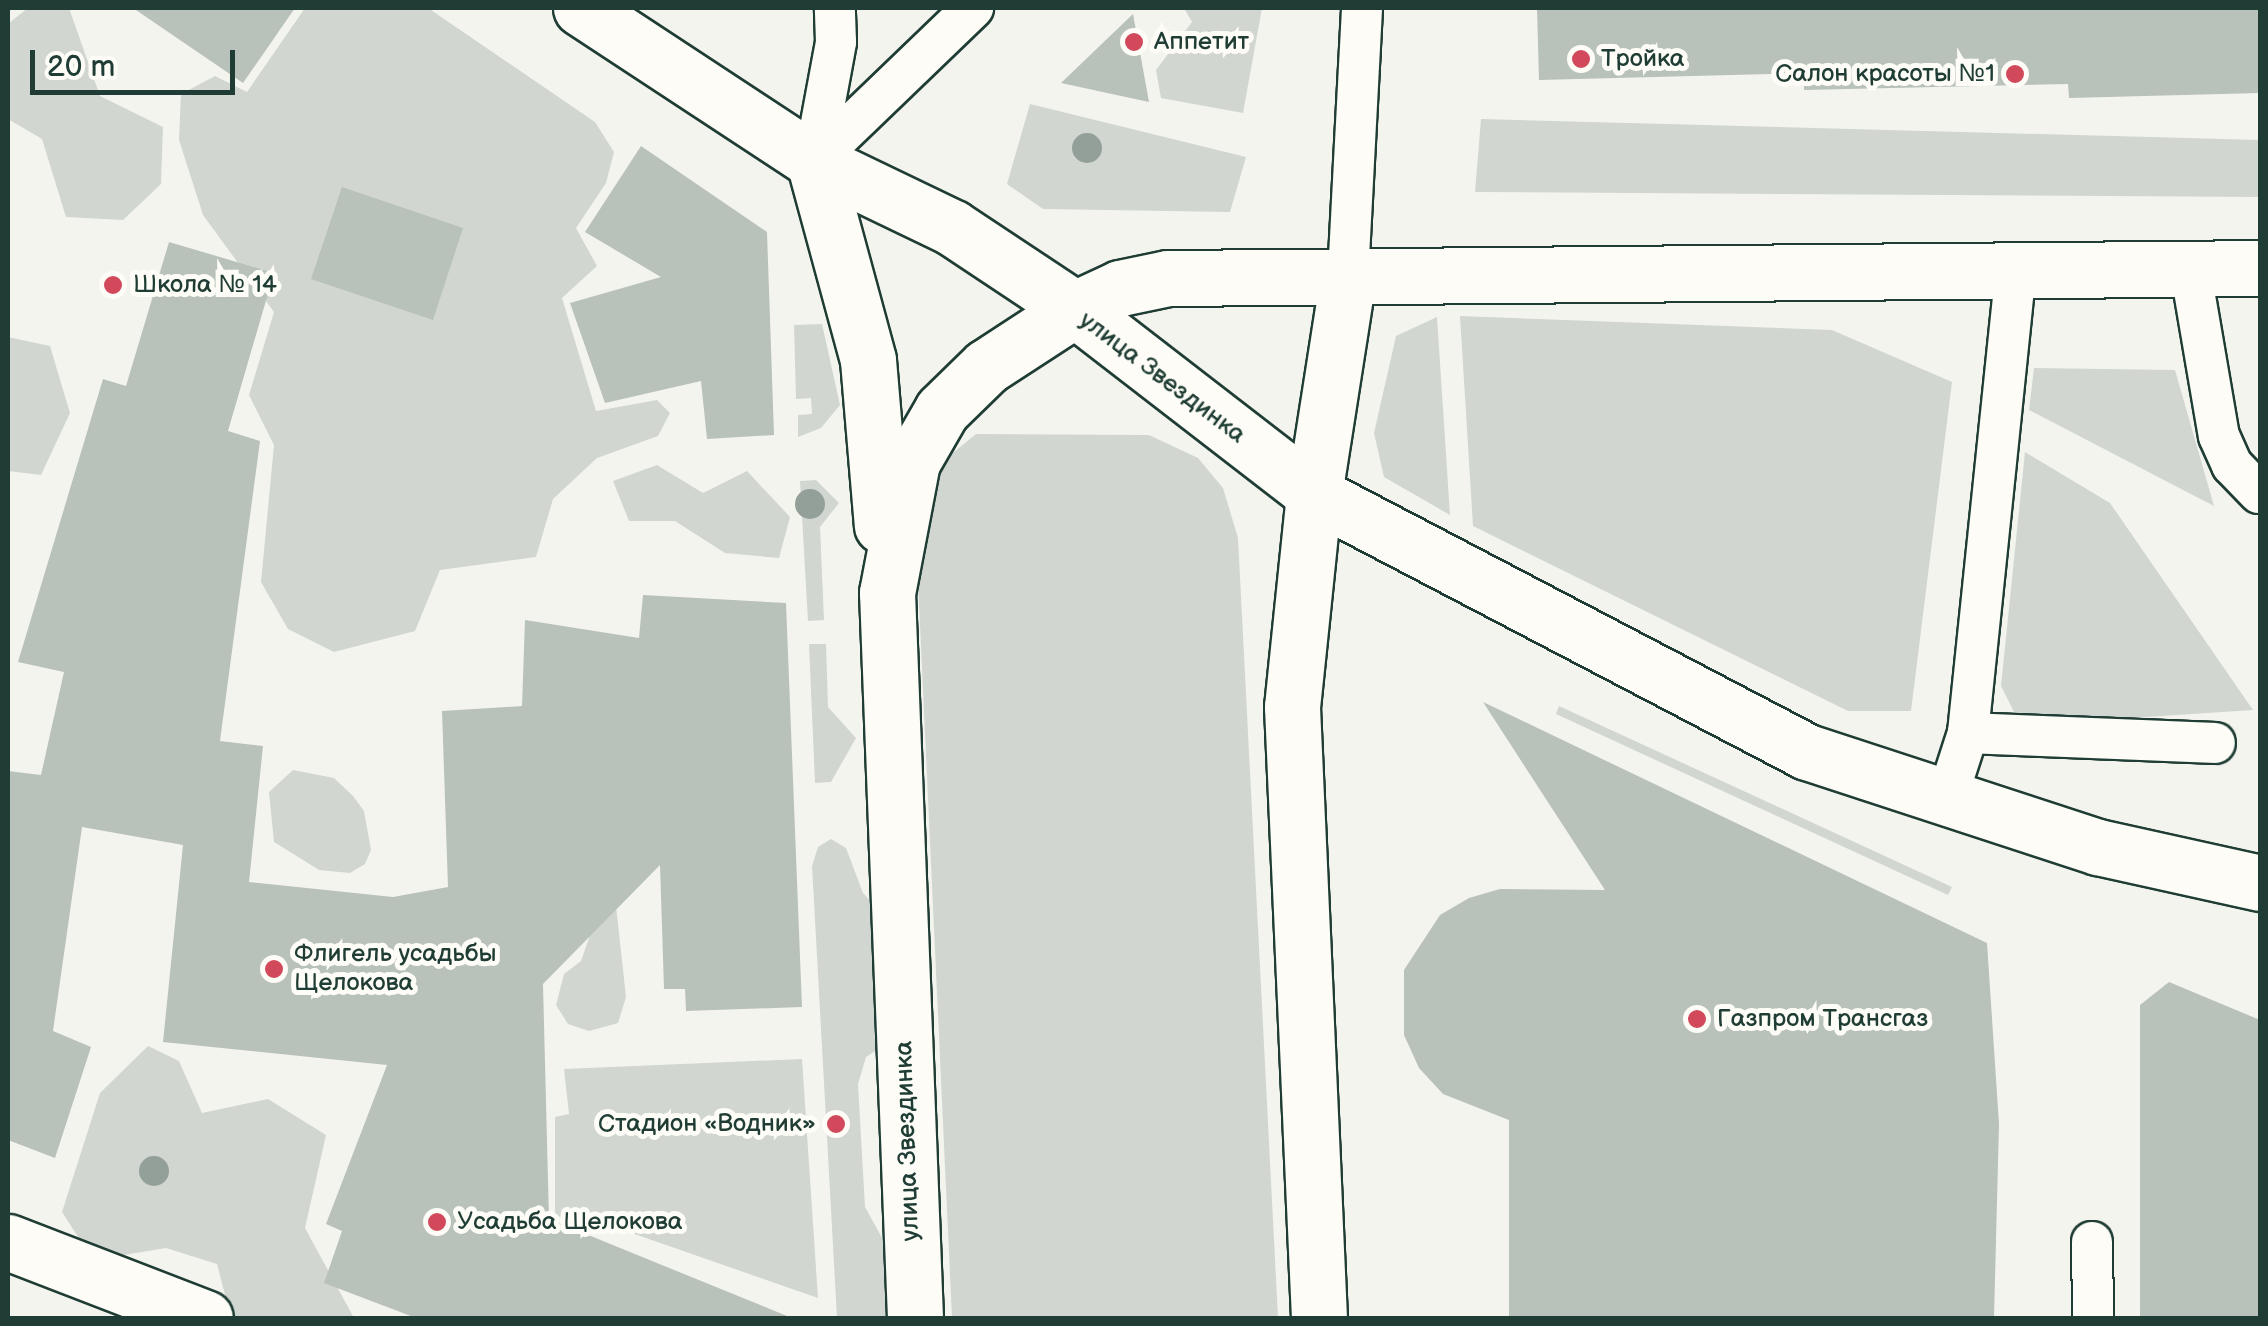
<!DOCTYPE html>
<html>
<head>
<meta charset="utf-8">
<style>
	body { margin:0 }
	#map { position:relative; width:2268px; height:1326px; overflow:hidden; background:#f4f4ef; font-family:"Balsamiq Sans",sans-serif }
	div>[style] { position:absolute }
	[style*='--x'] { left:calc(var(--x)*1px); top:calc(var(--y)*1px); width:calc(var(--w)*1px); rotate:calc(var(--a)*1deg) }
	.green>* { inset:0; background:#d1d6d1 }
	.building>* { inset:0; background:#b9c1bb }
	.roads { filter:drop-shadow(2px 0 #1f3d34) drop-shadow(-2px 0 #1f3d34) drop-shadow(0 2px #1f3d34) drop-shadow(0 -2px #1f3d34) }
	.service>* { height:40px; margin:-20px; padding:0 20px; transform-origin:20px; border-radius:20px; background:#fdfcf7 }
	.minor>* { height:55px; margin:-27.5px; padding:0 27.5px; transform-origin:27.5px; border-radius:27.5px; background:#fdfcf7 }
	.tertiary>* { height:55px; margin:-27.5px; padding:0 27.5px; transform-origin:27.5px; border-radius:27.5px; background:#fdfcf7 }
	.trees>* { width:30px; height:30px; margin:-15px; border-radius:50%; background:#93a099 }
	.dots>* { width:28px; height:28px; translate:-50% -50%; box-sizing:border-box; border:5px solid #fdfcf7; border-radius:50% }
	span { translate:-50% -50%; white-space:nowrap; text-align:center; line-height:1.15; -webkit-text-stroke:10px #fdfcf7; paint-order:stroke }
	.poi-label { font-size:25px; color:#1f3d34 }
	.left { translate:0 -50%; text-align:left }
	.right { translate:-100% -50%; text-align:right }
	.street-label { font-size:25px; color:#1f3d34 }
	.frame { position:absolute; inset:0; border:10px solid #1f3d34; pointer-events:none }
	.scale { position:absolute; left:30px; top:50px; width:205px; height:45px; box-sizing:border-box; border:5px solid #1f3d34; border-top:0; padding-left:12px; font-size:30px; line-height:35px; white-space:nowrap; color:#1f3d34; -webkit-text-stroke:8px #fdfcf7; paint-order:stroke }
</style>
</head>
<body>
<div id="map">
	<div class="green">
		<i style="clip-path:polygon(28px 8px,69px 8px,100px 96px,163px 127px,161px 184px,123px 220px,66px 217px,42px 139px,8px 119px,8px 24px)"></i>
		<i style="clip-path:polygon(305px 8px,428px 8px,595px 122px,614px 152px,606px 183px,576px 228px,597px 266px,562px 298px,596px 411px,657px 400px,670px 413px,658px 436px,597px 458px,553px 499px,536px 557px,440px 570px,415px 631px,334px 652px,288px 629px,261px 582px,274px 445px,249px 395px,274px 312px,203px 215px,179px 140px,181px 94px,215px 76px,247px 92px)"></i>
		<i style="clip-path:polygon(1184px 8px,1262px 8px,1243px 113px,1161px 98px,1156px 70px,1192px 22px)"></i>
		<i style="clip-path:polygon(1030px 104px,1246px 157px,1230px 212px,1043px 209px,1007px 184px)"></i>
		<i style="clip-path:polygon(1481px 119px,2260px 140px,2260px 197px,1475px 192px)"></i>
		<i style="clip-path:polygon(1460px 316px,1832px 330px,1952px 382px,1911px 711px,1848px 711px,1473px 526px)"></i>
		<i style="clip-path:polygon(1437px 317px,1450px 515px,1384px 477px,1374px 433px,1396px 336px)"></i>
		<i style="clip-path:polygon(822px 324px,840px 405px,821px 428px,798px 437px,798px 415px,812px 414px,811px 398px,796px 399px,794px 325px)"></i>
		<i style="clip-path:polygon(8px 337px,50px 346px,70px 413px,41px 475px,8px 471px)"></i>
		<i style="clip-path:polygon(2034px 368px,2175px 370px,2214px 506px,2029px 410px)"></i>
		<i style="clip-path:polygon(976px 434px,1149px 435px,1198px 458px,1223px 488px,1238px 538px,1278px 1318px,952px 1318px,915px 517px,948px 457px)"></i>
		<i style="clip-path:polygon(2025px 452px,2110px 503px,2253px 710px,2040px 724px,2014px 712px,2001px 686px)"></i>
		<i style="clip-path:polygon(657px 465px,703px 493px,747px 471px,790px 517px,779px 558px,725px 553px,675px 521px,629px 521px,613px 481px)"></i>
		<i style="clip-path:polygon(816px 480px,839px 503px,820px 527px,824px 620px,808px 621px,800px 481px)"></i>
		<i style="clip-path:polygon(809px 644px,826px 644px,828px 707px,856px 738px,831px 782px,815px 783px)"></i>
		<i style="clip-path:polygon(1559px 706px,1952px 887px,1948px 895px,1556px 714px)"></i>
		<i style="clip-path:polygon(293px 770px,334px 778px,353px 796px,364px 811px,371px 850px,365px 864px,350px 873px,319px 870px,274px 842px,269px 792px)"></i>
		<i style="clip-path:polygon(831px 839px,846px 848px,863px 893px,877px 908px,884px 1045px,866px 1057px,858px 1084px,865px 1207px,886px 1245px,890px 1318px,837px 1318px,812px 866px,818px 847px)"></i>
		<i style="clip-path:polygon(615px 897px,626px 997px,618px 1023px,589px 1031px,568px 1024px,556px 1005px,564px 974px,581px 961px,589px 938px,589px 909px)"></i>
		<i style="clip-path:polygon(148px 1046px,179px 1061px,202px 1113px,268px 1099px,326px 1135px,305px 1228px,354px 1318px,231px 1318px,217px 1264px,166px 1248px,93px 1260px,62px 1212px,100px 1093px)"></i>
		<i style="clip-path:polygon(802px 1059px,818px 1298px,603px 1223px,555px 1216px,555px 1117px,569px 1114px,564px 1069px)"></i>
	</div>
	<div class="building">
		<i style="clip-path:polygon(133px 8px,295px 8px,243px 83px)"></i>
		<i style="clip-path:polygon(1537px 8px,2260px 8px,2260px 93px,2069px 98px,2068px 84px,1804px 90px,1804px 73px,1539px 80px)"></i>
		<i style="clip-path:polygon(1133px 14px,1149px 102px,1061px 83px)"></i>
		<i style="clip-path:polygon(641px 146px,767px 232px,774px 435px,707px 439px,701px 381px,605px 403px,570px 303px,661px 277px,585px 232px)"></i>
		<i style="clip-path:polygon(342px 187px,463px 228px,433px 320px,311px 279px)"></i>
		<i style="clip-path:polygon(169px 242px,274px 273px,228px 431px,260px 441px,220px 741px,263px 746px,249px 882px,393px 897px,448px 887px,442px 711px,522px 706px,525px 620px,639px 638px,643px 595px,786px 603px,802px 1007px,686px 1011px,685px 989px,664px 989px,660px 865px,543px 984px,549px 1219px,792px 1318px,416px 1318px,324px 1283px,342px 1231px,326px 1224px,387px 1065px,163px 1042px,183px 845px,82px 827px,53px 1031px,91px 1047px,55px 1158px,8px 1140px,8px 771px,41px 775px,64px 672px,18px 662px,103px 379px,126px 386px)"></i>
		<i style="clip-path:polygon(1483px 702px,1987px 943px,1999px 1124px,1994px 1318px,1509px 1318px,1509px 1120px,1443px 1094px,1419px 1068px,1404px 1035px,1404px 970px,1440px 915px,1469px 898px,1500px 889px,1605px 890px)"></i>
		<i style="clip-path:polygon(2169px 982px,2260px 1020px,2260px 1318px,2140px 1318px,2140px 1005px)"></i>
	</div>
	<div class="roads">
		<div class="service">
			<i style="--x:814;--y:161;--w:221;--a:-43.9"></i>
			<i style="--x:814;--y:161;--w:121;--a:-79.5"></i>
			<i style="--x:836;--y:42;--w:34;--a:-92"></i>
			<i style="--x:2190;--y:267;--w:171;--a:80.3"></i>
			<i style="--x:2219;--y:436;--w:32;--a:66"></i>
			<i style="--x:2232;--y:465;--w:39;--a:46"></i>
			<i style="--x:1348;--y:276;--w:268;--a:-87"></i>
			<i style="--x:1968;--y:733;--w:247;--a:2.3"></i>
			<i style="--x:1946;--y:801;--w:71;--a:-72.1"></i>
			<i style="--x:1968;--y:733;--w:469;--a:-84.1"></i>
			<i style="--x:2092;--y:1242;--w:76;--a:89.2"></i>
		</div>
		<div class="minor">
			<i style="--x:1314;--y:494;--w:556;--a:27.62"></i>
			<i style="--x:1807;--y:752;--w:306;--a:18.1"></i>
			<i style="--x:2098;--y:847;--w:166;--a:12.5"></i>
			<i style="--x:8;--y:1242;--w:211;--a:21.1"></i>
		</div>
		<div class="tertiary">
			<i style="--x:581;--y:8;--w:279;--a:33.3"></i>
			<i style="--x:814;--y:161;--w:154;--a:25.7"></i>
			<i style="--x:953;--y:228;--w:146;--a:33.6"></i>
			<i style="--x:1075;--y:309;--w:302;--a:37.7"></i>
			<i style="--x:814;--y:161;--w:206;--a:74.8"></i>
			<i style="--x:868;--y:360;--w:166;--a:85.2"></i>
			<i style="--x:915;--y:1318;--w:726;--a:-92.21"></i>
			<i style="--x:887;--y:593;--w:133;--a:-79.2"></i>
			<i style="--x:912;--y:462;--w:60;--a:-60"></i>
			<i style="--x:942;--y:410;--w:62;--a:-44.3"></i>
			<i style="--x:986;--y:367;--w:106;--a:-33.1"></i>
			<i style="--x:1075;--y:309;--w:50;--a:-25"></i>
			<i style="--x:1120;--y:288;--w:49;--a:-11.8"></i>
			<i style="--x:1168;--y:278;--w:1092;--a:-0.52"></i>
			<i style="--x:1319;--y:1318;--w:612;--a:-92.53"></i>
			<i style="--x:1292;--y:707;--w:214;--a:-84.1"></i>
			<i style="--x:1314;--y:494;--w:221;--a:-81.1"></i>
		</div>
	</div>
	<div class="trees">
		<i style="left:1087px;top:148px"></i>
		<i style="left:810px;top:504px"></i>
		<i style="left:154px;top:1171px"></i>
	</div>
	<div class="dots">
		<i style="left:1134px;top:42px;background:#d1495b"></i>
		<i style="left:1581px;top:59px;background:#d1495b"></i>
		<i style="left:2015px;top:74px;background:#d1495b"></i>
		<i style="left:113px;top:285px;background:#d1495b"></i>
		<i style="left:274px;top:969px;background:#d1495b"></i>
		<i style="left:1697px;top:1019px;background:#d1495b"></i>
		<i style="left:836px;top:1124px;background:#d1495b"></i>
		<i style="left:437px;top:1222px;background:#d1495b"></i>
	</div>
	<div class="poi-label">
		<span class="left" style="left:1154px;top:42px">Аппетит</span>
		<span class="left" style="left:1601px;top:59px">Тройка</span>
		<span class="right" style="left:1995px;top:74px">Салон красоты №1</span>
		<span class="left" style="left:133px;top:285px">Школа № 14</span>
		<span class="left" style="left:294px;top:969px">Флигель усадьбы<br>Щелокова</span>
		<span class="left" style="left:1717px;top:1019px">Газпром Трансгаз</span>
		<span class="right" style="left:816px;top:1124px">Стадион «Водник»</span>
		<span class="left" style="left:457px;top:1222px">Усадьба Щелокова</span>
	</div>
	<div class="street-label">
		<span style="left:1162px;top:378px;rotate:37deg">улица Звездинка</span>
		<span style="left:908px;top:1141px;rotate:-92deg">улица Звездинка</span>
	</div>
	<div class="frame"></div>
	<div class="scale">20 m</div>
</div>
</body>
</html>
